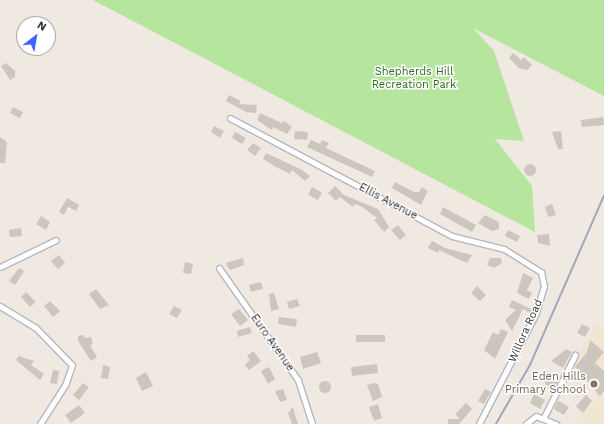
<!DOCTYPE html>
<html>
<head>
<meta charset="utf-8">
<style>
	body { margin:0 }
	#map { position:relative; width:604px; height:424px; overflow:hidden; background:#efe9e1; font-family:"Work Sans",sans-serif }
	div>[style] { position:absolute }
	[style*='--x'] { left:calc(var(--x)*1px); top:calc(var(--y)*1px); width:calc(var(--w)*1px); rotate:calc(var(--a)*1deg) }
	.education>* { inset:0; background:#f0e6d1 }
	.green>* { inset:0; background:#b6e59e }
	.building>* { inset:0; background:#cbc7bf }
	.round { border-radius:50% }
	.roads { filter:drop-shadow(1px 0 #b4b7c1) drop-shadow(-1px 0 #b4b7c1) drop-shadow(0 1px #b4b7c1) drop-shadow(0 -1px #b4b7c1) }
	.minor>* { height:5px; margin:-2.5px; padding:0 2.5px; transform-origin:2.5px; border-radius:2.5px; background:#fff }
	.rail>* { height:1.5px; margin:-0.75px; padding:0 0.75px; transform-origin:0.75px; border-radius:0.75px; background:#a3a6b8 }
	.dots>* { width:11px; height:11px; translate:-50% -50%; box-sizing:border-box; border:2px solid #fff; border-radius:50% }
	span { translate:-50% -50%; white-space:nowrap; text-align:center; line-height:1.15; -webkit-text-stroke:3px #fff; paint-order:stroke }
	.park-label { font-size:11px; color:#2c6e1b }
	.street-label { font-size:11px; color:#2e2e2e }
	.education-label { font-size:11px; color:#785e54 }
	.right { translate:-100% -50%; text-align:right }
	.north { position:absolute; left:16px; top:16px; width:40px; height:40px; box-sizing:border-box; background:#fff; border:1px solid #ababab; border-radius:50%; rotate:31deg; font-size:11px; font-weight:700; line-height:16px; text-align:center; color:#2e2e2e }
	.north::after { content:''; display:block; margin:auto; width:14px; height:18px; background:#4264fb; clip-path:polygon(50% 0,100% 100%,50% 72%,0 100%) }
</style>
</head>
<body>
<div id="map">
	<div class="education">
		<i style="clip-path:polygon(596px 321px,604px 328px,604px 424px,574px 424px,598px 397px,570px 371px)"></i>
	</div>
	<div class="green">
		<i style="clip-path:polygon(93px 0,604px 0,604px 96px,473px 28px,494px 51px,524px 141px,495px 139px,532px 186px,535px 232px)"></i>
	</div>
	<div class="building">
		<i style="clip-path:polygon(513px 53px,521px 60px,524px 57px,532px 65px,527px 70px,519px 68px,509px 58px)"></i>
		<i style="clip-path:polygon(6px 63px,15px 71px,15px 77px,10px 80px,1px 66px)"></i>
		<i style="clip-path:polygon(229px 95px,241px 101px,239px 104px,257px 105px,256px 113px,246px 112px,226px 101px)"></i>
		<i style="clip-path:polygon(13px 107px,23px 112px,20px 118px,10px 113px)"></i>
		<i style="clip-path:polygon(260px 113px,282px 123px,284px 121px,292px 127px,287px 134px,273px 127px,272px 130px,257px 120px)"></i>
		<i style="clip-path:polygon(603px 117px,604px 125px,582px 127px,581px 120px)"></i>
		<i style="clip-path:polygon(214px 126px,224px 131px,220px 138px,211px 132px)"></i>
		<i style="clip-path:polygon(295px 131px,308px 132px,307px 140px,294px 139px)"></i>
		<i style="clip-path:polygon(561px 131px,563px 149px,558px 149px,552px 132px)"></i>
		<i style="clip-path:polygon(235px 132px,246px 138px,242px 144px,232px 138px)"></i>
		<i style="clip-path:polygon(0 137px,7px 142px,5px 163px,0 163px)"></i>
		<i style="clip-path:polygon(311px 140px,320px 144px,322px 140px,329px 143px,326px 148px,375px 171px,372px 177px,307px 147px)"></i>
		<i style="clip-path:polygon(253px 143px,261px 148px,255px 156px,247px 150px)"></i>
		<i style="clip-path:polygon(266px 153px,302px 170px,310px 176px,305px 181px,292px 170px,290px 174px,276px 167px,263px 159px)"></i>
		<i class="round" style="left:524px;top:164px;width:12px;height:12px"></i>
		<i style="clip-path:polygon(395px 182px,414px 192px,419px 192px,422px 187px,428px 191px,421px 205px,392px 188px)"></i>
		<i style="clip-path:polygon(335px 186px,344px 195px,378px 209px,389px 227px,384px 232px,374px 220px,377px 218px,362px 207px,355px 204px,353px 207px,340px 197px,336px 201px,328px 193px)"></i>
		<i style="clip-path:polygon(312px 187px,322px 193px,318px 200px,308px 195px)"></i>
		<i style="clip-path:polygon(67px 198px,79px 205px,76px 211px,68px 207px,64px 215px,59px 212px)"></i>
		<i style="clip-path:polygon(552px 204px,556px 215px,548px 217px,545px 207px)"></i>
		<i style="clip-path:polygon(443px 207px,476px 225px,472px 232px,440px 214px)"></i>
		<i style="clip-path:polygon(485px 215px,499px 222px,499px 229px,492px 231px,478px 223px)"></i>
		<i style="clip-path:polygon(41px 216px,50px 222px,46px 230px,36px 224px)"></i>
		<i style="clip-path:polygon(398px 225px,406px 235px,400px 240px,391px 230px)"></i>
		<i style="clip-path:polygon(21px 228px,22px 236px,10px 237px,9px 230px)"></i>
		<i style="clip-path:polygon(508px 230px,520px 236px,517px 242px,505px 236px)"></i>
		<i style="clip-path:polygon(549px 234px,550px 246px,538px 243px,537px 235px)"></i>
		<i style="clip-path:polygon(432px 241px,445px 248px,472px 255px,467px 263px,439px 250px,438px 253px,428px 248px)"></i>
		<i style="clip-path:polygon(59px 255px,65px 263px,58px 269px,51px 261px)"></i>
		<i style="clip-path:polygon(243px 258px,244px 265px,230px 270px,225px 263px)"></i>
		<i style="clip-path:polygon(490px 258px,501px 258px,502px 263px,494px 268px,487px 265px)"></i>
		<i style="clip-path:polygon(185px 262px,193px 264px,191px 274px,183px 273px)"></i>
		<i style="clip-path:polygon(19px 268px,24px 271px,15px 285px,9px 281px)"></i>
		<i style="clip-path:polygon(523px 273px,533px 278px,527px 290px,532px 293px,529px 299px,517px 293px)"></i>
		<i style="clip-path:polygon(261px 282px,263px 289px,251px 292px,249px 285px)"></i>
		<i style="clip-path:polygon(477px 286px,486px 295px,480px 301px,471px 293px)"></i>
		<i style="clip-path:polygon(96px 289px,109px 305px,100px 309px,89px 294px)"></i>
		<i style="clip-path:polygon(26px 292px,36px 302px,30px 307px,21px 297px)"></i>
		<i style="clip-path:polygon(274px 293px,279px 309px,271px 311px,269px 294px)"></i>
		<i style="clip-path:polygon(297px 299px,300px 306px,289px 309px,287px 302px)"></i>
		<i style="clip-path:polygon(512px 300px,533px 310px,531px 314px,523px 309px,512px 331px,505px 320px,516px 310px,509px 307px)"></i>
		<i style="clip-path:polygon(50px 301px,60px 311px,53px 317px,44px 306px)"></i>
		<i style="clip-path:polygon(174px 306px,182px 310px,177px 318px,169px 314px)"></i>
		<i style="clip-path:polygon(239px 309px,248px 320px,240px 326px,231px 314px)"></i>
		<i style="clip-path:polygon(279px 317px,297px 319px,296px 327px,278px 324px)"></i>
		<i style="clip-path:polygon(582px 324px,590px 328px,585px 337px,577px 333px)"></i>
		<i style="clip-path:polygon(250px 327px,252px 333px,238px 337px,237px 331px)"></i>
		<i style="clip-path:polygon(501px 329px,508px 332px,495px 359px,484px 350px,493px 332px,498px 335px)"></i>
		<i style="clip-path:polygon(84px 335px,85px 338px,91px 337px,93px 344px,90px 345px,97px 357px,91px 361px,78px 341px,78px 336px)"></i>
		<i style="clip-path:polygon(356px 335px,385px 335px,385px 342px,356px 342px)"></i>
		<i style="clip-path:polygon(590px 340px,604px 352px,595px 363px,604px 371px,604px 391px,600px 396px,575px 367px,587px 352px)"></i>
		<i style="clip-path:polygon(566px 349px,572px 352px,563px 368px,551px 361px)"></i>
		<i style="clip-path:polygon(253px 351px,261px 361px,249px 370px,245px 365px,250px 360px,247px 356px)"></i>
		<i style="clip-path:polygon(317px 352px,321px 363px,303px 369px,300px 357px)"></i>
		<i style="clip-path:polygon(19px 356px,34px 361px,31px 365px,44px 374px,40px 380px,16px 360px)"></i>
		<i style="clip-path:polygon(377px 364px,378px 373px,352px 376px,351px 367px)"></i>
		<i style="clip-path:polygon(103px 365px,110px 367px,108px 379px,101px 378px)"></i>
		<i style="clip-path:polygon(269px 367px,275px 379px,268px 384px,261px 371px)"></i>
		<i style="clip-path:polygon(53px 370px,59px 371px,57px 384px,50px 383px)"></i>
		<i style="clip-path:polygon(146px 372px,153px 386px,142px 391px,136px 378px)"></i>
		<i class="round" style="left:544px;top:373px;width:14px;height:14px"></i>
		<i class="round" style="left:319px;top:381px;width:12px;height:12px"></i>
		<i style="clip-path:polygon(83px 383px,89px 387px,79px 400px,73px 395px)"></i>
		<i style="clip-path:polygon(373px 383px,378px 384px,382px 397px,373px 401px,367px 385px)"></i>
		<i style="clip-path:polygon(283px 389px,287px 400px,280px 402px,275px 391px)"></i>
		<i style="clip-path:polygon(485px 389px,491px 392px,484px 404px,478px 401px)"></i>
		<i style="clip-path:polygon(534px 394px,545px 400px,540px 409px,530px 403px)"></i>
		<i style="clip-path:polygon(586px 395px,592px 401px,583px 413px,576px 406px)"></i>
		<i style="clip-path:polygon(558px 401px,569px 407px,564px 415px,554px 409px)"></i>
		<i style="clip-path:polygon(466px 403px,472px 409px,459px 424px,448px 424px,448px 419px,460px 419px,455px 414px)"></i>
		<i style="clip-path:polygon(378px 404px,382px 418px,374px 421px,369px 407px)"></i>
		<i style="clip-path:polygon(79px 405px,85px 413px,71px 423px,65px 415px)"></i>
		<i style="clip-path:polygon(293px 407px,295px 415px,298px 424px,292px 424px,288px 413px)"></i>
	</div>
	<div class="roads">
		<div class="minor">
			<i style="--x:230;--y:118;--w:251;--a:28"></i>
			<i style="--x:452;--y:236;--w:54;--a:14"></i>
			<i style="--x:504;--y:249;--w:44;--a:31.9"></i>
			<i style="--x:541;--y:272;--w:14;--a:78"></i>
			<i style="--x:544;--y:286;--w:28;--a:107"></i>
			<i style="--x:536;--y:313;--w:125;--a:117.2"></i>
			<i style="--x:0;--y:267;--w:62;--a:-25.7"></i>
			<i style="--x:219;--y:268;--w:137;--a:54.8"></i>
			<i style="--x:298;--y:380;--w:46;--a:72.3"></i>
			<i style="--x:0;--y:306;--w:42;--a:31.4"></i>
			<i style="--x:36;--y:328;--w:52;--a:45.8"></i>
			<i style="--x:72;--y:365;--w:21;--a:109"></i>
			<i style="--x:65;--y:385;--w:46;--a:122.7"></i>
			<i style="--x:543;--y:419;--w:72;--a:-63.4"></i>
			<i style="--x:526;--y:424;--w:13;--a:-39"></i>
			<i style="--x:536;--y:416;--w:22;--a:22"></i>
		</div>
	</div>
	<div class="rail">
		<i style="--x:496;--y:424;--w:68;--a:-60"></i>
		<i style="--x:530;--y:365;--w:184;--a:-66.4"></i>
	</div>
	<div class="dots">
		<i style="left:594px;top:384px;background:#8d6e63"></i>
	</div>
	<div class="park-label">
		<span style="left:414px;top:79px">Shepherds Hill<br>Recreation Park</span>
	</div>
	<div class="street-label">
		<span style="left:388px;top:202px;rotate:28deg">Ellis Avenue</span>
		<span style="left:526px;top:331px;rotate:-66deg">Willora Road</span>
		<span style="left:272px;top:343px;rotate:55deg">Euro Avenue</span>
	</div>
	<div class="education-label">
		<span class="right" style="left:586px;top:384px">Eden Hills<br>Primary School</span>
	</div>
	<div class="north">N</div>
</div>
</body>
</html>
